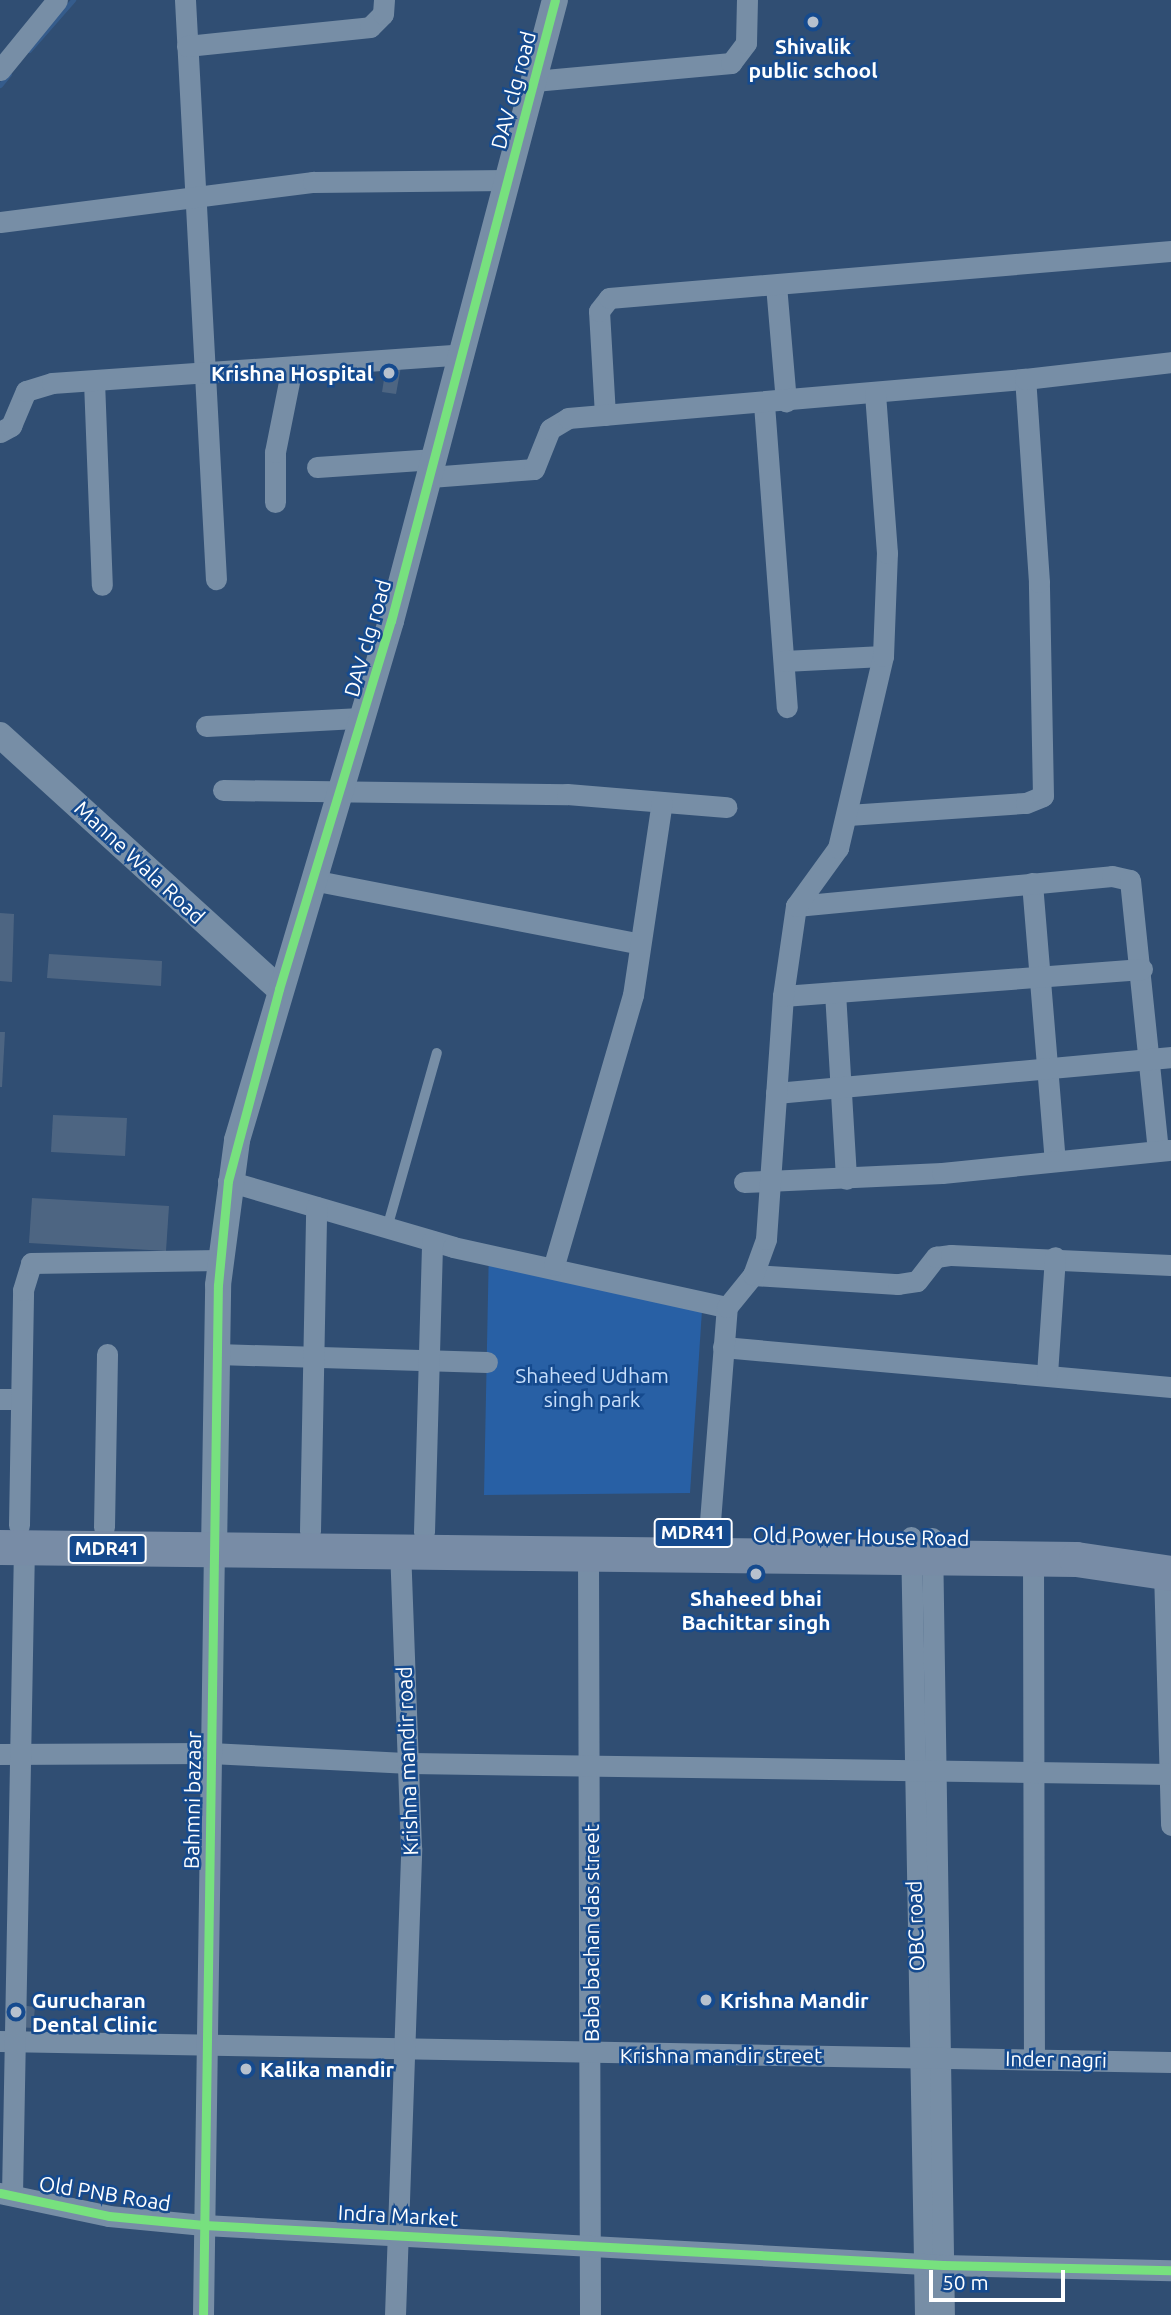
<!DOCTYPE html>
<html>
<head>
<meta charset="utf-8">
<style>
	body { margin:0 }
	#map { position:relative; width:1171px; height:2315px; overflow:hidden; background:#304e73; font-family:Ubuntu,sans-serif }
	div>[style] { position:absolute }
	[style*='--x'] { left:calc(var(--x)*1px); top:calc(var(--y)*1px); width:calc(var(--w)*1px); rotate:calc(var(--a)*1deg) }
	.green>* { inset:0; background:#2860a5 }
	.stream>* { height:5px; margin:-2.5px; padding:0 2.5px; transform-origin:2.5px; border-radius:2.5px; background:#355c8c }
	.building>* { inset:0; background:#4d6582 }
	.service>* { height:10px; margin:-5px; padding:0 5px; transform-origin:5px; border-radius:5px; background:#778ea6 }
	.minor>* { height:21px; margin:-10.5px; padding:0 10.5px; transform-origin:10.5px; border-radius:10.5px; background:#778ea6 }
	.tertiary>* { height:26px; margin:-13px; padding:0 13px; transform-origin:13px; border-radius:13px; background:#778ea6 }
	.trunk>* { height:35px; margin:-17.5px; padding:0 17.5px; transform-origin:17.5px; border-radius:17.5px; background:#788ca6 }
	.cycleway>* { height:9px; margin:-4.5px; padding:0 4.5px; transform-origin:4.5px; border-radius:4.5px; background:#77e17e }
	.dots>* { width:19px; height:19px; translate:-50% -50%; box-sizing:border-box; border:4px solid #154a8e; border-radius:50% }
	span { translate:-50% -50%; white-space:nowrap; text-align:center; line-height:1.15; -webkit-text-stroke:5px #154a8e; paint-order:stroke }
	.shield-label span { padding:2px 5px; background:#154a8e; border:2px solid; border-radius:5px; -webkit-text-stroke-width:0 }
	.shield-label { font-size:19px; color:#fff; font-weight:700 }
	.poi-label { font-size:21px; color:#fff; font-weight:700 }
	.right { translate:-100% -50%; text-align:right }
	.left { translate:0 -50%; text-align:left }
	.street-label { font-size:21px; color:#fff }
	.park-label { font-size:21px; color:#c7dffc }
	.scale { position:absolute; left:929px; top:2270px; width:136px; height:32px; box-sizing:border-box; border:4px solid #fff; border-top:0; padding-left:9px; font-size:21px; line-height:24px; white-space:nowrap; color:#fff; -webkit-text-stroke:5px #154a8e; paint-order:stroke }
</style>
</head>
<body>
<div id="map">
	<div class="green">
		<i style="clip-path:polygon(489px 1246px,702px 1310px,690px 1493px,484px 1495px)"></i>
	</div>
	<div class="stream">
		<i style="--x:29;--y:50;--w:67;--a:-48.7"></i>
		<i style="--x:0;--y:85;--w:14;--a:-51"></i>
	</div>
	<div class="building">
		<i style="clip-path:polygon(387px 360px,402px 361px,396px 394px,382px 392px)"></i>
		<i style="clip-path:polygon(0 913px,14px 914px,12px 982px,0 981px)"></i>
		<i style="clip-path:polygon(49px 954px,162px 961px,161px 986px,47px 978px)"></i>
		<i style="clip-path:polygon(0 1032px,5px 1032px,2px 1087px,0 1087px)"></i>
		<i style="clip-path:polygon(53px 1115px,127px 1118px,125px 1156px,51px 1152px)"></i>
		<i style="clip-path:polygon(32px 1198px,169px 1206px,166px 1251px,29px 1243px)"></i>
		<i style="clip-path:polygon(19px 2005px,35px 2007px,33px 2028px,17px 2027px)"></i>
	</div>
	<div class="service">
		<i style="--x:387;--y:1228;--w:182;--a:-74.1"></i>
	</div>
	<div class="minor">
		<i style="--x:185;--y:0;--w:580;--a:86.94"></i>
		<i style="--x:187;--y:46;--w:184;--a:-5.9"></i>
		<i style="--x:370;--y:27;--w:18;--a:-45"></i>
		<i style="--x:383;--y:14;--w:14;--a:-86"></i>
		<i style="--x:0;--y:70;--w:90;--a:-50.8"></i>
		<i style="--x:534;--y:81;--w:198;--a:-5.2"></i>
		<i style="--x:731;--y:63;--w:25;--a:-53"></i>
		<i style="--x:746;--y:43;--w:43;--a:-88.7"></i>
		<i style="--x:0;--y:222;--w:316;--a:-7.3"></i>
		<i style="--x:313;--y:182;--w:195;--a:-0.6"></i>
		<i style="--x:776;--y:285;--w:117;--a:85.1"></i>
		<i style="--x:94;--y:381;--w:204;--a:87.8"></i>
		<i style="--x:764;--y:404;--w:304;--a:85.7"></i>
		<i style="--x:605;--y:415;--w:104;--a:-93.3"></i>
		<i style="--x:599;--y:311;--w:16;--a:-52"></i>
		<i style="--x:609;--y:298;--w:564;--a:-4.78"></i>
		<i style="--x:0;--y:432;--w:13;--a:-29"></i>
		<i style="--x:11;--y:426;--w:38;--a:-67"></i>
		<i style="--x:26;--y:391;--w:27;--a:-17"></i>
		<i style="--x:52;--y:383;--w:412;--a:-4"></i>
		<i style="--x:317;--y:467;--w:118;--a:-3.9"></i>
		<i style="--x:430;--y:477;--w:104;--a:-4.4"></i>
		<i style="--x:534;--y:469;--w:43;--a:-68.2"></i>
		<i style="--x:550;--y:429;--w:21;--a:-31"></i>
		<i style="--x:568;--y:418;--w:459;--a:-4.9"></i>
		<i style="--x:275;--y:502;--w:50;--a:-90"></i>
		<i style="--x:275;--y:452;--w:87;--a:-78.7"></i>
		<i style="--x:784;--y:661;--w:99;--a:-2.9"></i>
		<i style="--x:206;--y:726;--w:155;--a:-3"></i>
		<i style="--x:223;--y:790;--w:344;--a:0.7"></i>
		<i style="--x:567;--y:794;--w:160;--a:4.7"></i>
		<i style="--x:848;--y:815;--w:178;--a:-3.9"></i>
		<i style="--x:1026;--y:803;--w:18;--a:-22"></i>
		<i style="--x:1043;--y:796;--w:214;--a:-91.1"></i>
		<i style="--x:1039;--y:582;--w:203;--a:-93.9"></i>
		<i style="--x:1025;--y:379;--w:147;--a:-6.6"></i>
		<i style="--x:312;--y:880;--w:334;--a:11"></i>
		<i style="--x:1032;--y:883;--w:279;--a:85.3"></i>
		<i style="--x:796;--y:906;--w:317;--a:-5.4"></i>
		<i style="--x:1112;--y:876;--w:18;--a:13"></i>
		<i style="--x:1130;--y:880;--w:272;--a:84.1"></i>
		<i style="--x:835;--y:992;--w:187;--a:86.6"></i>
		<i style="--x:783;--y:996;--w:360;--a:-4.3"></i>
		<i style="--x:776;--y:1093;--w:397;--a:-5.2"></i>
		<i style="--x:228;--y:1181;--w:234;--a:16.3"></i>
		<i style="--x:453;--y:1247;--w:280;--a:12.4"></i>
		<i style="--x:744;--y:1182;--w:198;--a:-2.6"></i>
		<i style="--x:942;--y:1173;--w:228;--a:-5.8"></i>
		<i style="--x:554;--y:1265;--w:281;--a:-73.7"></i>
		<i style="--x:633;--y:995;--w:195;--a:-81.5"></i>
		<i style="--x:753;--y:1275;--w:145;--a:3.6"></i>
		<i style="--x:898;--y:1284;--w:19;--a:-9"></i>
		<i style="--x:917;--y:1281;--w:31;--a:-52"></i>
		<i style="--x:936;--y:1257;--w:15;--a:-8"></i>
		<i style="--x:951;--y:1255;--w:220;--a:2.6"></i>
		<i style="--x:723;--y:1347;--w:450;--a:5.1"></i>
		<i style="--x:217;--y:1354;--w:270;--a:1.7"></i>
		<i style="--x:1047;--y:1374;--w:117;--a:-86.1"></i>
		<i style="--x:0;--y:1399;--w:21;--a:0"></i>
		<i style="--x:19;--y:1525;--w:235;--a:-89"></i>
		<i style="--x:23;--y:1290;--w:28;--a:-73"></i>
		<i style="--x:31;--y:1263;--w:188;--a:-0.9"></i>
		<i style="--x:104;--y:1527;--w:173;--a:-89"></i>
		<i style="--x:310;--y:1531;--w:324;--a:-88.9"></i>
		<i style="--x:424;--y:1532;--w:291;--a:-88.4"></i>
		<i style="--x:709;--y:1534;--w:228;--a:-85.5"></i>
		<i style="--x:727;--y:1307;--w:41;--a:-50.9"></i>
		<i style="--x:753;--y:1275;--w:38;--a:-70"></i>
		<i style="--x:766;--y:1239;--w:244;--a:-86"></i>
		<i style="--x:783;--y:996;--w:91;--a:-81.8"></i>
		<i style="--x:796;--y:906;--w:72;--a:-54.1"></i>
		<i style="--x:838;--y:848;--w:197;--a:-76.8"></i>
		<i style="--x:883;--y:656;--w:103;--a:-87.8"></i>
		<i style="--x:887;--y:553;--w:160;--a:-94.3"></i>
		<i style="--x:911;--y:1537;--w:778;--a:88.97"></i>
		<i style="--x:932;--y:1538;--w:777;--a:89.12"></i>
		<i style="--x:588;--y:1552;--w:763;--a:89.85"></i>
		<i style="--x:1033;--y:1558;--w:501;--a:89.89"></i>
		<i style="--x:1164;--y:1571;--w:254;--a:88.4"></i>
		<i style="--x:0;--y:1754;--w:210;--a:-0.3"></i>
		<i style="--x:210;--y:1753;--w:200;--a:2.9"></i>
		<i style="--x:410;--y:1763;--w:760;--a:0.83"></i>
		<i style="--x:0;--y:2041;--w:1171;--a:1.03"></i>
		<i style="--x:0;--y:2193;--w:111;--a:11.9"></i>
		<i style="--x:109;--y:2216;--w:95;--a:5.4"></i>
		<i style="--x:204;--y:2225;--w:740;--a:3.1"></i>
		<i style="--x:943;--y:2265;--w:228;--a:1.3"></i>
		<i style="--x:12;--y:2195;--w:648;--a:-88.94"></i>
		<i style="--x:203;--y:2315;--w:764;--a:-89.18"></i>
		<i style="--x:395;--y:2315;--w:467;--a:-88"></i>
		<i style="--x:411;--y:1848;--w:297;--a:-92.1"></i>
	</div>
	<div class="tertiary">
		<i style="--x:0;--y:735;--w:377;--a:42.3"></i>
		<i style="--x:214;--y:1551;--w:266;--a:-89.1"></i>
		<i style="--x:218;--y:1285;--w:146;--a:-82.5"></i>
		<i style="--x:237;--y:1140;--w:541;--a:-73.47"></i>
		<i style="--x:391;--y:621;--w:642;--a:-75.21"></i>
	</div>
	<div class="trunk">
		<i style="--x:0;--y:1547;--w:1076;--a:0.64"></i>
		<i style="--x:1076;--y:1559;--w:96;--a:8.4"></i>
	</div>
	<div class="cycleway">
		<i style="--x:0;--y:2193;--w:111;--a:11.9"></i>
		<i style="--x:109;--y:2216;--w:95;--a:5.4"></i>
		<i style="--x:204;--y:2225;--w:740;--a:3.1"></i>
		<i style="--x:943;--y:2265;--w:228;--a:1.3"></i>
		<i style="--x:203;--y:2315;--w:1030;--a:-89.17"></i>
		<i style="--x:218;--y:1285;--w:104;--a:-84.5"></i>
		<i style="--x:228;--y:1181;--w:199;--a:-75.1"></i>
		<i style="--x:279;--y:989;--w:385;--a:-73.1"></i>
		<i style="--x:391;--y:621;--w:642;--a:-75.21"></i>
	</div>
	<div class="dots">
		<i style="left:813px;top:22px;background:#b7c1ce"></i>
		<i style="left:389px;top:373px;background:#b7c1ce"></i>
		<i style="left:756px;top:1574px;background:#b7c1ce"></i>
		<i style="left:706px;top:2000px;background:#b7c1ce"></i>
		<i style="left:16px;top:2012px;background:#b7c1ce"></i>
		<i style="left:246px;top:2069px;background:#b7c1ce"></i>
	</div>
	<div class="shield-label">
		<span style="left:693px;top:1533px">MDR41</span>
		<span style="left:107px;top:1549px">MDR41</span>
	</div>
	<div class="poi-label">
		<span style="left:813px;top:58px">Shivalik<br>public school</span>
		<span class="right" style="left:373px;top:373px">Krishna Hospital</span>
		<span style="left:756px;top:1610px">Shaheed bhai<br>Bachittar singh</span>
		<span class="left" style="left:32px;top:2012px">Gurucharan<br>Dental Clinic</span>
		<span class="left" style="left:720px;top:2000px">Krishna Mandir</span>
		<span class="left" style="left:260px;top:2069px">Kalika mandir</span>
	</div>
	<div class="street-label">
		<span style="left:513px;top:90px;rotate:-75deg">DAV clg road</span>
		<span style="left:367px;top:638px;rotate:-74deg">DAV clg road</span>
		<span style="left:140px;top:862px;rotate:43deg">Manne Wala Road</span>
		<span style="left:861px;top:1536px;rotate:1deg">Old Power House Road</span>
		<span style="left:407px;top:1761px;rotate:-92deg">Krishna mandir road</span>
		<span style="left:192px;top:1800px;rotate:-89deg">Bahmni bazaar</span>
		<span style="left:915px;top:1926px;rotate:-92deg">OBC road</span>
		<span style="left:591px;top:1933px;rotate:-90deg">Baba bachan das street</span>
		<span style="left:721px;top:2055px">Krishna mandir street</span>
		<span style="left:1056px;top:2059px;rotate:1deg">Inder nagri</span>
		<span style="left:105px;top:2193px;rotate:9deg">Old PNB Road</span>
		<span style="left:398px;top:2215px;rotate:3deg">Indra Market</span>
	</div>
	<div class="park-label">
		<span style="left:592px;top:1387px">Shaheed Udham<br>singh park</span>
	</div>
	<div class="scale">50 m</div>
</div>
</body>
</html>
